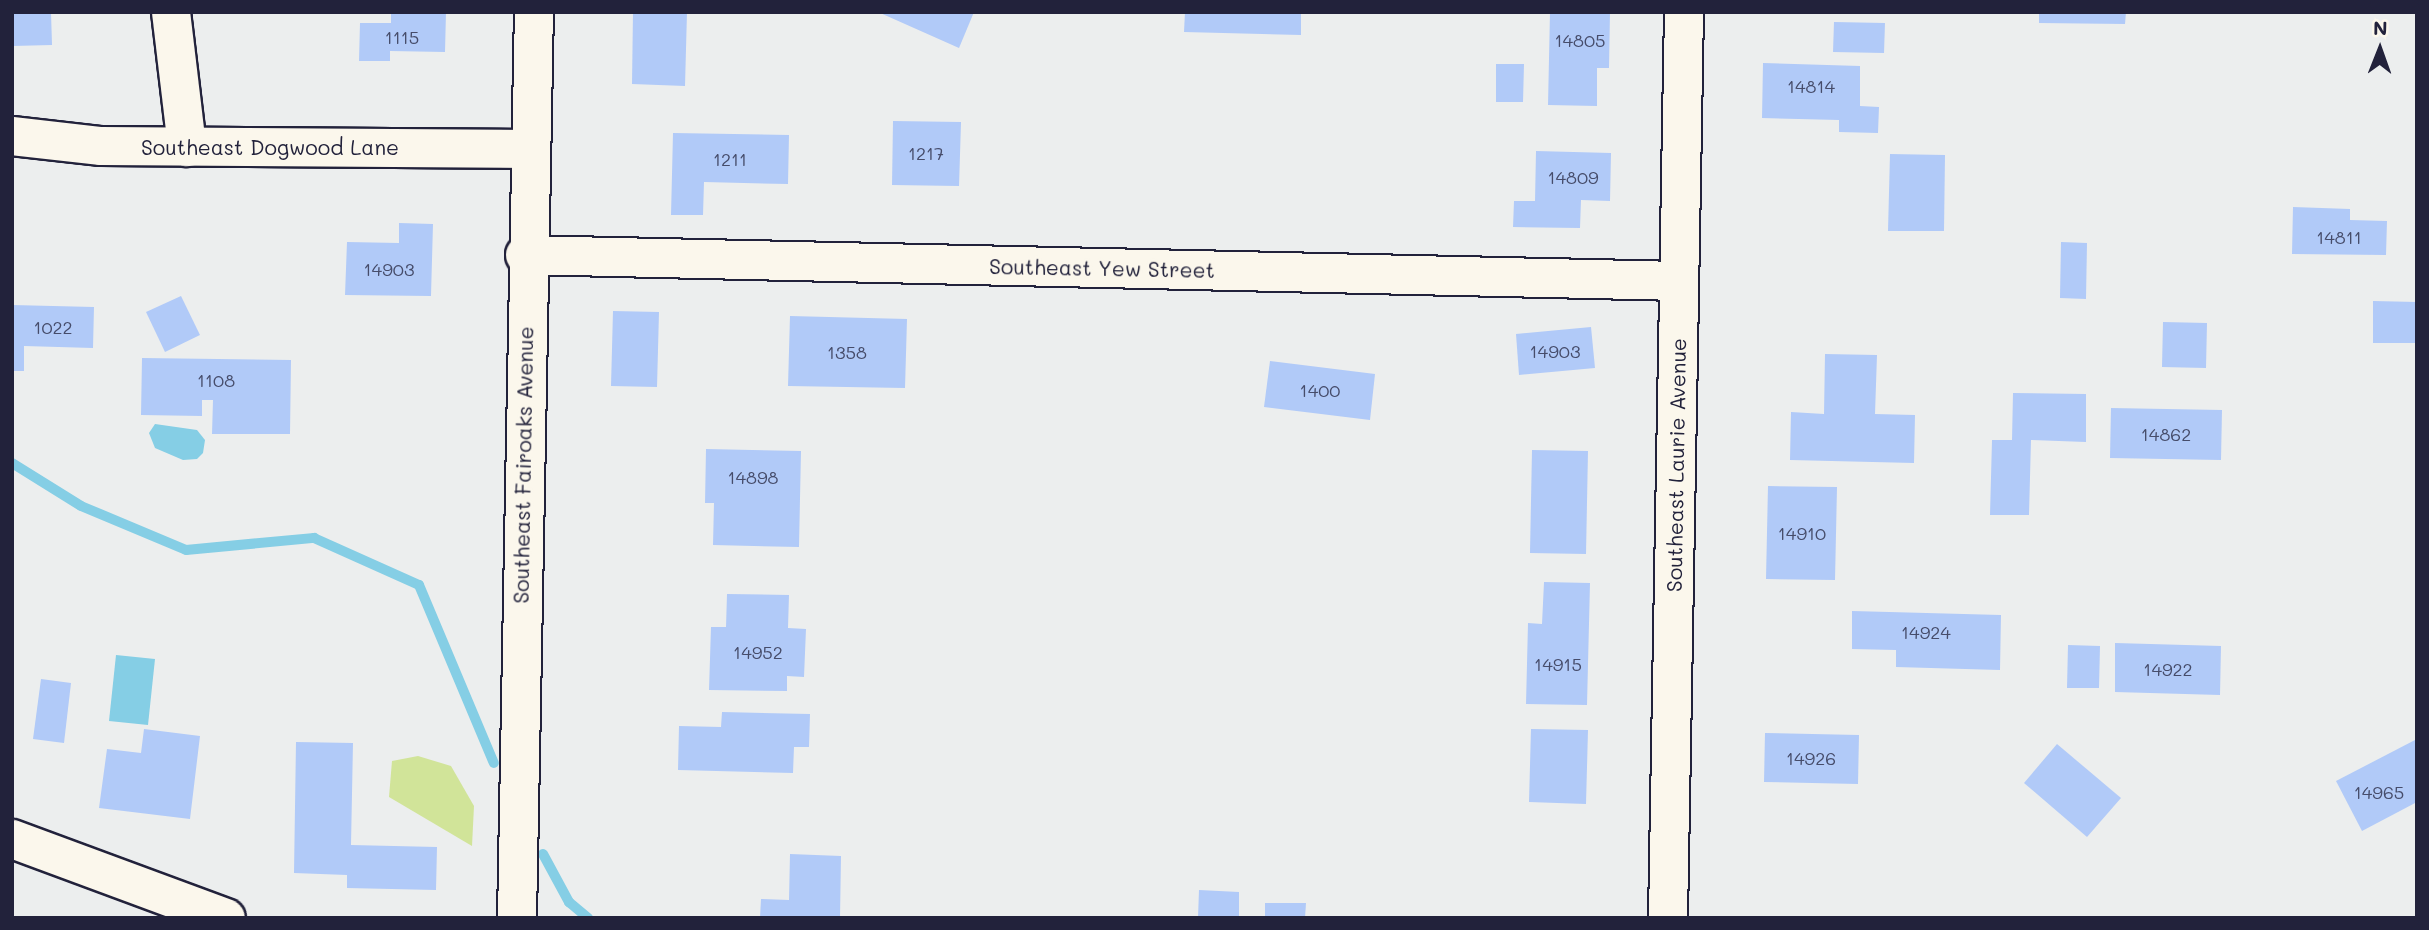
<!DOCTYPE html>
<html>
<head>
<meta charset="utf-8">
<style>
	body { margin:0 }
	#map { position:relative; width:2429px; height:930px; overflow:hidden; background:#eceeee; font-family:Mali,sans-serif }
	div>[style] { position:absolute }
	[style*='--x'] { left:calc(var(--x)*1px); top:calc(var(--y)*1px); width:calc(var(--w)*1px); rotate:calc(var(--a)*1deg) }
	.green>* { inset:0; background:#d1e499 }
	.water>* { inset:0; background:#85cee5 }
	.stream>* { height:10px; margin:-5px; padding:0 5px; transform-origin:5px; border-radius:5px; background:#85cee5 }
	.building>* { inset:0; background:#b1caf8 }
	.roads { filter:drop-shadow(2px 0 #22223b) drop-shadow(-2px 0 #22223b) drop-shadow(0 2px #22223b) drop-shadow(0 -2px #22223b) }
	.minor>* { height:38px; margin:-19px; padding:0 19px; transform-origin:19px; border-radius:19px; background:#fbf7ec }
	span { translate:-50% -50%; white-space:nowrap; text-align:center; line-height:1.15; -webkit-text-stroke:5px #fbf7ec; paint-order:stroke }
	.number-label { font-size:18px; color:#464c6a }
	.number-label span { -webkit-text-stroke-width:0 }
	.street-label { font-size:21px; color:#22223b }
	.frame { position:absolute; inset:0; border:14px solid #22223b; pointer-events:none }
	.north { position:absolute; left:2345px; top:14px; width:70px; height:70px; -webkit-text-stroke:5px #fbf7ec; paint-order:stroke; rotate:1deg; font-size:19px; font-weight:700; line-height:28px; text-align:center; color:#22223b }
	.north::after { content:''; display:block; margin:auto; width:24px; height:32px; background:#22223b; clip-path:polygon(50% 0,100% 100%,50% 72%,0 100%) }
</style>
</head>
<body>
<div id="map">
	<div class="green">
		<i style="clip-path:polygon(418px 756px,451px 766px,474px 806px,472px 846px,389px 797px,392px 761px)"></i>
	</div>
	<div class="water">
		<i style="clip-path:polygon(155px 424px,197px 430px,205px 440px,203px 453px,197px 459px,183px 460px,155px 448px,149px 433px)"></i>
		<i style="clip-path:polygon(116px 655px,155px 659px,148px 725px,109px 721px)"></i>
	</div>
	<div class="stream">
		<i style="--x:12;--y:463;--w:81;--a:31.9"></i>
		<i style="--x:81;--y:506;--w:114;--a:22.7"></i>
		<i style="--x:186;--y:550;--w:129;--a:-5.4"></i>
		<i style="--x:314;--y:538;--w:115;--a:24.1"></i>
		<i style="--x:419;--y:585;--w:193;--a:67.2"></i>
		<i style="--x:543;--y:854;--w:55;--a:61.6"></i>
		<i style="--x:569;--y:902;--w:25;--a:40"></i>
	</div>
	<div class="building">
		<i style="clip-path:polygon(12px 12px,51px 12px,52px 45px,12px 46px)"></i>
		<i style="clip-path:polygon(391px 12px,446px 12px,445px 52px,390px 51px,390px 61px,359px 61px,360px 23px,391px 23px)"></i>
		<i style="clip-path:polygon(633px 12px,687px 12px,685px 86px,632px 84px)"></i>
		<i style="clip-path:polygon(878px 12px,974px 12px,959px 48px)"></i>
		<i style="clip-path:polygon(1185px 12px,1301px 12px,1301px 35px,1184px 32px)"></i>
		<i style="clip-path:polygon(1550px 12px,1610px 12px,1609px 68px,1597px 68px,1597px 106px,1548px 105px)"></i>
		<i style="clip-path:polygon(2039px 12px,2126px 12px,2125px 24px,2039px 23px)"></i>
		<i style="clip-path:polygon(1834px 22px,1885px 23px,1884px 53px,1833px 52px)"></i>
		<i style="clip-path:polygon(1763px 63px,1860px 66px,1860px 106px,1879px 107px,1878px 133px,1839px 132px,1839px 120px,1762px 118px)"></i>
		<i style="clip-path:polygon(1496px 64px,1524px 64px,1523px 102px,1496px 102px)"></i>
		<i style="clip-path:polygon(893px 121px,961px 122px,959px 186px,892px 185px)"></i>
		<i style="clip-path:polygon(673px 133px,789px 135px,788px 184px,704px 182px,703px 215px,671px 215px)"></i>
		<i style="clip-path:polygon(1536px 151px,1611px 153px,1610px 201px,1581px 200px,1580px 228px,1513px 227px,1514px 201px,1535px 201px)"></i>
		<i style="clip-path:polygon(1890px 154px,1945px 155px,1944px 231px,1888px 231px)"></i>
		<i style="clip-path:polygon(2293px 207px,2350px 209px,2350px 220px,2387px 221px,2386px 255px,2292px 254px)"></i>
		<i style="clip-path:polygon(399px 223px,433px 224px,431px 296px,345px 295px,347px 242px,399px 243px)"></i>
		<i style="clip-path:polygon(2061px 242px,2087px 243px,2086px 299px,2060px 298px)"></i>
		<i style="clip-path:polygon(181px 296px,200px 335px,165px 352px,146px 312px)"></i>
		<i style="clip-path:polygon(2373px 301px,2417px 302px,2417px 343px,2373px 343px)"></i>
		<i style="clip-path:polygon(12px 305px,94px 307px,93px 348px,24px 346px,24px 371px,12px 371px)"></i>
		<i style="clip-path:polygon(613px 311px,659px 312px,657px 387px,611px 386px)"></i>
		<i style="clip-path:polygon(790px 316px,907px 319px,905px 388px,788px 386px)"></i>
		<i style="clip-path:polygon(2163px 322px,2207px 323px,2206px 368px,2162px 367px)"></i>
		<i style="clip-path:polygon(1591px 327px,1595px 368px,1519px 375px,1516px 334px)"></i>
		<i style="clip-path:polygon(1825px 354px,1877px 355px,1875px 414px,1915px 415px,1914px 463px,1790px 460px,1791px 412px,1824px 414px)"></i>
		<i style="clip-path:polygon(142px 358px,291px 360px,290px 434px,212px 434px,213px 400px,202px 400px,202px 416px,141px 415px)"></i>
		<i style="clip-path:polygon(1270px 361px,1375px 374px,1370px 420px,1264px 407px)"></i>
		<i style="clip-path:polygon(2013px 393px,2086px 394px,2086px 442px,2031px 440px,2029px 515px,1990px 515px,1992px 440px,2012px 440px)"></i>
		<i style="clip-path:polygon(2111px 408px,2222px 410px,2221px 460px,2110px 458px)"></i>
		<i style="clip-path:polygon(706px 449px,801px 451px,799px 547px,713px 545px,714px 503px,705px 503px)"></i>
		<i style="clip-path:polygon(1532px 450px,1588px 451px,1586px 554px,1530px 553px)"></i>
		<i style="clip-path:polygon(1768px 486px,1837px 487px,1835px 580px,1766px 579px)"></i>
		<i style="clip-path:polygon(1544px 582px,1590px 583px,1587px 705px,1526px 704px,1528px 623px,1542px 624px)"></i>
		<i style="clip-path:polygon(727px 594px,789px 595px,788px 628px,806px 629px,804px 677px,787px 676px,787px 691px,709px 690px,711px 627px,726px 627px)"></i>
		<i style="clip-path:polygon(1852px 611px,2001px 615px,2000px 670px,1896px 667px,1896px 650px,1852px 649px)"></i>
		<i style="clip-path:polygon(2115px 643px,2221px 646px,2220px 695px,2115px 692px)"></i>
		<i style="clip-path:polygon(2068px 645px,2100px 646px,2099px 688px,2067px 688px)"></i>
		<i style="clip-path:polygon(41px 679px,71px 683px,64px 743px,33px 739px)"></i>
		<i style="clip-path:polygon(722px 712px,810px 714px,809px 747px,794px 747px,793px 773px,678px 770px,679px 726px,721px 727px)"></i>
		<i style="clip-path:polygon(144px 729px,200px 736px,190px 819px,99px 808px,107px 749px,141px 753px)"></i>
		<i style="clip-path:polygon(1531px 729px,1588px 730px,1586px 804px,1529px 802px)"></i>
		<i style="clip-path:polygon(1765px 733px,1859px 735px,1858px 784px,1764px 782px)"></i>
		<i style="clip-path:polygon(2415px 740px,2417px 802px,2362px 831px,2336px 781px)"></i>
		<i style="clip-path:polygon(296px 742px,353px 743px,351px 845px,437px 847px,436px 890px,347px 888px,347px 875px,294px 873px)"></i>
		<i style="clip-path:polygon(2057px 744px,2121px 798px,2087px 837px,2024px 783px)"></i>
		<i style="clip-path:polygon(790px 854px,841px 856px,840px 918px,760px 918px,761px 899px,789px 900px)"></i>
		<i style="clip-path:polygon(1199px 890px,1239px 892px,1239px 918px,1198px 918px)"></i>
		<i style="clip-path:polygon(1265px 903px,1306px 903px,1305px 918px,1265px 918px)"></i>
	</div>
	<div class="roads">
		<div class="minor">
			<i style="--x:171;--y:12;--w:136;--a:83.2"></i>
			<i style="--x:12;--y:136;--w:90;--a:6.4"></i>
			<i style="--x:101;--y:146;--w:428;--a:0.4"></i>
			<i style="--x:525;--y:255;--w:1154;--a:1.29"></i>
			<i style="--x:12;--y:839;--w:228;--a:20.3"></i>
			<i style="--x:517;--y:918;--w:906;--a:-88.93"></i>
			<i style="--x:1668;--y:918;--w:906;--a:-88.99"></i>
		</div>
	</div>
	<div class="number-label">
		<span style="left:402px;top:37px">1115</span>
		<span style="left:1580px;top:40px">14805</span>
		<span style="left:1811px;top:86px">14814</span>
		<span style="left:926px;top:153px">1217</span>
		<span style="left:730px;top:159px">1211</span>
		<span style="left:1573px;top:177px">14809</span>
		<span style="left:2339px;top:237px">14811</span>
		<span style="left:389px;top:269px">14903</span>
		<span style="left:53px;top:327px">1022</span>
		<span style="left:1555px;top:351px">14903</span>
		<span style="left:847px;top:352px">1358</span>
		<span style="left:216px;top:380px">1108</span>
		<span style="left:1320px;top:390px">1400</span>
		<span style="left:2166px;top:434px">14862</span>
		<span style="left:753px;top:477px">14898</span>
		<span style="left:1802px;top:533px">14910</span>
		<span style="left:1926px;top:632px">14924</span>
		<span style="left:758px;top:652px">14952</span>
		<span style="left:1558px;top:664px">14915</span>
		<span style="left:2168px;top:669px">14922</span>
		<span style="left:1811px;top:758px">14926</span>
		<span style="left:2379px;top:792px">14965</span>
	</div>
	<div class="street-label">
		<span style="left:270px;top:147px">Southeast Dogwood Lane</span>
		<span style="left:1102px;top:268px;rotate:1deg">Southeast Yew Street</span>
		<span style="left:523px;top:465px;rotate:-89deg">Southeast Fairoaks Avenue</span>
		<span style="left:1676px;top:465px;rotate:-89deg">Southeast Laurie Avenue</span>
	</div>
	<div class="frame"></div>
	<div class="north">N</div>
</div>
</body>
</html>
